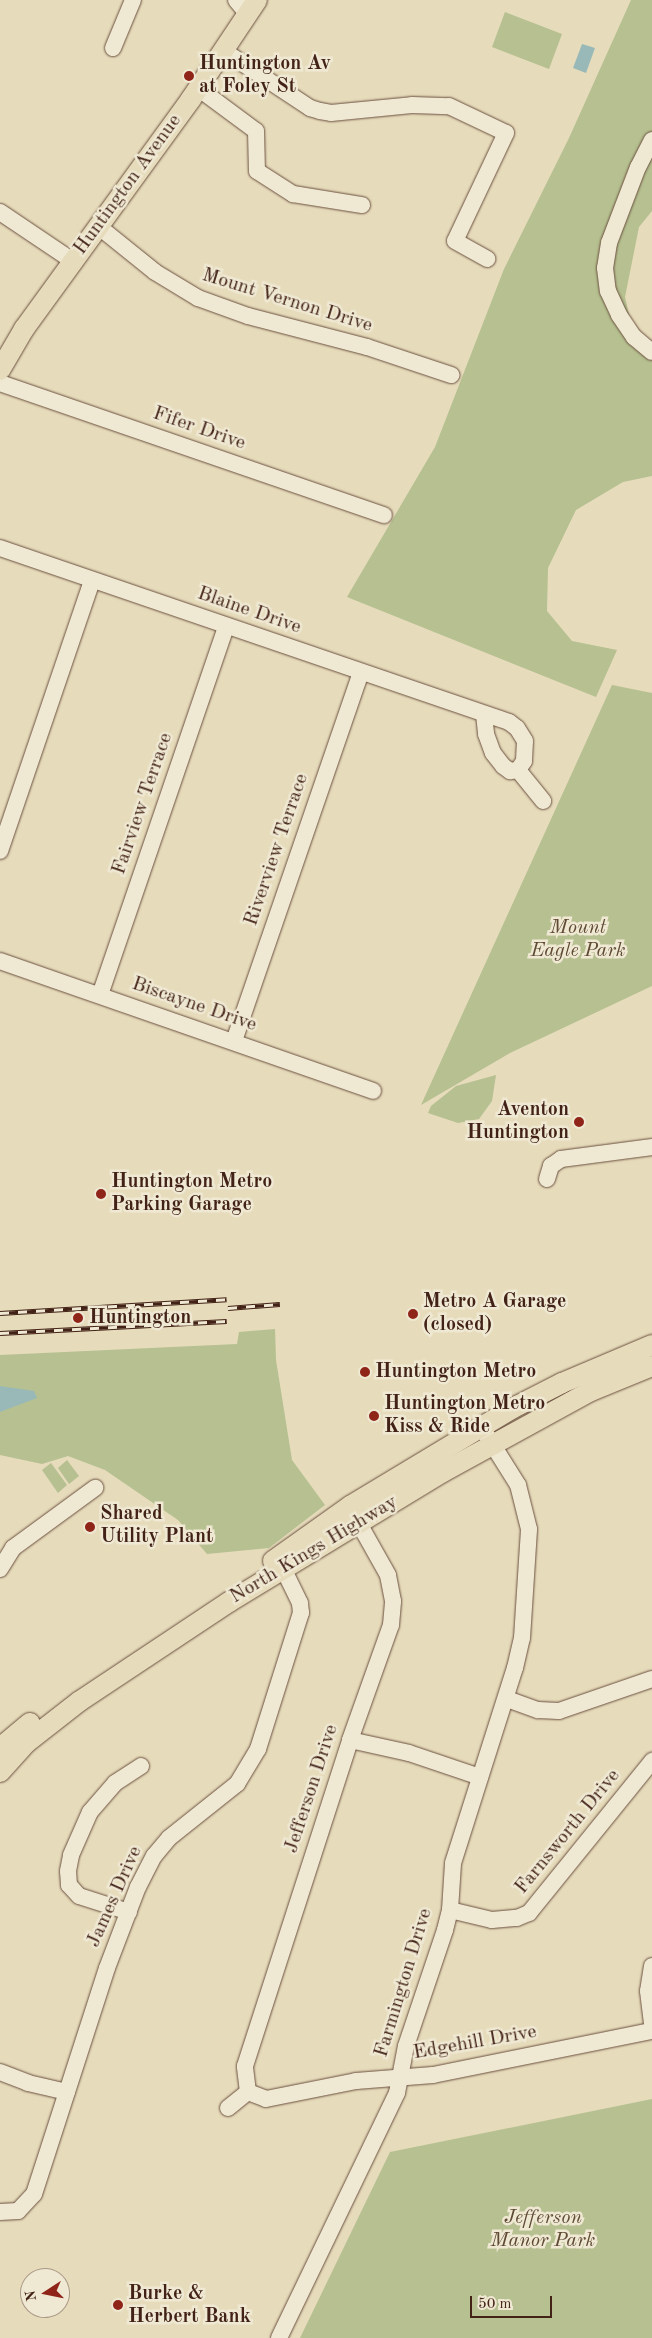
<!DOCTYPE html>
<html>
<head>
<meta charset="utf-8">
<style>
  body { margin:0 }
  #map { position:relative; width:652px; height:2338px; overflow:hidden; background:#e6dbbb; font-family:"Old Standard TT",serif }
  div>[style] { position:absolute }
  .green>* { inset:0; background:#b6c090 }
  .water>* { inset:0; background:#99b9b8 }
  .roads { filter:drop-shadow(0 0 1px #6b503f) drop-shadow(0 0 1px #6b503f) }
  .minor>* { height:16px; margin:-8px; padding:0 8px; transform-origin:8px; border-radius:8px; background:#efe8d3 }
  .major>* { height:20px; margin:-10px; padding:0 10px; transform-origin:10px; border-radius:10px; background:#e6dbbb }
  .rail>* { height:5px; margin-top:-2.5px; transform-origin:0; background:repeating-linear-gradient(90deg,#efe8d3 0 9px,#422216 0 18px); box-sizing:border-box; border-block:1px solid #422216 }
  .dots>* { width:14px; height:14px; translate:-50% -50%; box-sizing:border-box; border:2px solid #efe8d3; border-radius:50% }
  span { translate:-50% -50%; white-space:nowrap; text-align:center; line-height:1.15; -webkit-text-stroke:5px #efe8d3; paint-order:stroke }
  .poi-label { font-size:20px; color:#422216; font-weight:700 }
  .left { translate:0 -50%; text-align:left }
  .right { translate:-100% -50%; text-align:right }
  .street-label { font-size:20px; color:#422216 }
  .park-label { font-size:20px; color:#5f4a34; font-style:italic }
  .north { position:absolute; left:20px; top:2268px; width:50px; height:50px; box-sizing:border-box; background:#efe8d3; border:1px solid #aa9987; border-radius:50%; rotate:259deg; font-size:14px; font-weight:700; line-height:20px; text-align:center; color:#422216 }
  .north::after { content:''; display:block; margin:auto; width:18px; height:22px; background:#8f2418; clip-path:polygon(50% 0,100% 100%,50% 72%,0 100%) }
  .scale { position:absolute; left:470px; top:2296px; width:82px; height:22px; box-sizing:border-box; border:2px solid #422216; border-top:0; padding-left:6px; font-size:15px; line-height:18px; white-space:nowrap; color:#422216; -webkit-text-stroke:4px #efe8d3; paint-order:stroke }
</style>
</head>
<body>
<div id="map">
  <div class="green">
    <div style="clip-path:polygon(631px 0,652px 0,652px 211px,639px 227px,625px 297px,637px 348px,652px 356px,652px 476px,623px 482px,576px 510px,548px 568px,547px 611px,572px 641px,617px 650px,596px 697px,347px 597px,435px 447px,504px 269px,569px 138px)"></div>
    <div style="clip-path:polygon(505px 12px,562px 34px,549px 69px,492px 47px)"></div>
    <div style="clip-path:polygon(612px 685px,652px 693px,652px 986px,510px 1053px,421px 1105px)"></div>
    <div style="clip-path:polygon(496px 1075px,492px 1101px,479px 1119px,458px 1123px,428px 1113px,431px 1106px,456px 1086px)"></div>
    <div style="clip-path:polygon(275px 1329px,276px 1360px,292px 1460px,325px 1505px,269px 1548px,207px 1554px,178px 1520px,105px 1470px,68px 1456px,42px 1464px,0 1455px,0 1355px,237px 1344px,239px 1332px)"></div>
    <div style="clip-path:polygon(67px 1460px,79px 1476px,69px 1484px,58px 1468px)"></div>
    <div style="clip-path:polygon(51px 1463px,67px 1485px,58px 1493px,42px 1470px)"></div>
    <div style="clip-path:polygon(652px 2099px,652px 2338px,300px 2338px,390px 2152px)"></div>
  </div>
  <div class="water">
    <div style="clip-path:polygon(582px 44px,595px 48px,586px 73px,573px 68px)"></div>
    <div style="clip-path:polygon(0 1386px,34px 1391px,37px 1398px,0 1412px)"></div>
  </div>
  <div class="roads">
    <div class="minor">
      <div style="left:236px;top:0;width:17px;rotate:50deg"></div>
      <div style="left:113px;top:48px;width:52px;rotate:-67.4deg"></div>
      <div style="left:224px;top:51px;width:103px;rotate:33.5deg"></div>
      <div style="left:310px;top:108px;width:10px;rotate:17deg"></div>
      <div style="left:320px;top:111px;width:11px;rotate:10deg"></div>
      <div style="left:331px;top:113px;width:81px;rotate:-5.6deg"></div>
      <div style="left:412px;top:105px;width:37px;rotate:2deg"></div>
      <div style="left:449px;top:106px;width:63px;rotate:25.3deg"></div>
      <div style="left:506px;top:133px;width:119px;rotate:115.3deg"></div>
      <div style="left:455px;top:241px;width:37px;rotate:29deg"></div>
      <div style="left:198px;top:88px;width:72px;rotate:36.6deg"></div>
      <div style="left:256px;top:131px;width:40px;rotate:88.6deg"></div>
      <div style="left:257px;top:171px;width:43px;rotate:32.6deg"></div>
      <div style="left:293px;top:194px;width:70px;rotate:9.1deg"></div>
      <div style="left:652px;top:140px;width:30px;rotate:117deg"></div>
      <div style="left:638px;top:167px;width:81px;rotate:110.9deg"></div>
      <div style="left:609px;top:243px;width:25px;rotate:99deg"></div>
      <div style="left:605px;top:268px;width:23px;rotate:83deg"></div>
      <div style="left:608px;top:291px;width:26px;rotate:65deg"></div>
      <div style="left:619px;top:315px;width:27px;rotate:56deg"></div>
      <div style="left:634px;top:337px;width:23px;rotate:40deg"></div>
      <div style="left:0;top:212px;width:88px;rotate:33.9deg"></div>
      <div style="left:98px;top:226px;width:73px;rotate:38.9deg"></div>
      <div style="left:155px;top:272px;width:50px;rotate:31.2deg"></div>
      <div style="left:198px;top:298px;width:53px;rotate:19.8deg"></div>
      <div style="left:248px;top:316px;width:123px;rotate:14.6deg"></div>
      <div style="left:367px;top:347px;width:89px;rotate:18.4deg"></div>
      <div style="left:0;top:383px;width:406px;rotate:19deg"></div>
      <div style="left:0;top:548px;width:538px;rotate:18.87deg"></div>
      <div style="left:509px;top:722px;width:10px;rotate:37deg"></div>
      <div style="left:517px;top:728px;width:15px;rotate:58deg"></div>
      <div style="left:525px;top:741px;width:20px;rotate:93deg"></div>
      <div style="left:524px;top:761px;width:11px;rotate:124deg"></div>
      <div style="left:518px;top:770px;width:40px;rotate:51deg"></div>
      <div style="left:484px;top:714px;width:20px;rotate:84deg"></div>
      <div style="left:486px;top:734px;width:20px;rotate:70deg"></div>
      <div style="left:493px;top:753px;width:16px;rotate:52deg"></div>
      <div style="left:503px;top:766px;width:9px;rotate:36deg"></div>
      <div style="left:510px;top:771px;width:8px;rotate:-7deg"></div>
      <div style="left:0;top:851px;width:285px;rotate:-71.2deg"></div>
      <div style="left:0;top:961px;width:395px;rotate:19.2deg"></div>
      <div style="left:100px;top:995px;width:390px;rotate:-71.1deg"></div>
      <div style="left:234px;top:1041px;width:390px;rotate:-71deg"></div>
      <div style="left:547px;top:1179px;width:14px;rotate:-73deg"></div>
      <div style="left:551px;top:1166px;width:12px;rotate:-35deg"></div>
      <div style="left:561px;top:1159px;width:92px;rotate:-7.5deg"></div>
      <div style="left:0;top:1569px;width:25px;rotate:-58deg"></div>
      <div style="left:13px;top:1548px;width:102px;rotate:-36.2deg"></div>
      <div style="left:507px;top:1699px;width:33px;rotate:20deg"></div>
      <div style="left:538px;top:1710px;width:21px;rotate:3deg"></div>
      <div style="left:559px;top:1711px;width:98px;rotate:-19deg"></div>
      <div style="left:350px;top:1740px;width:60px;rotate:12.4deg"></div>
      <div style="left:409px;top:1753px;width:75px;rotate:18.7deg"></div>
      <div style="left:450px;top:1910px;width:43px;rotate:13.4deg"></div>
      <div style="left:492px;top:1920px;width:25px;rotate:-5deg"></div>
      <div style="left:517px;top:1918px;width:13px;rotate:-23deg"></div>
      <div style="left:529px;top:1913px;width:196px;rotate:-51deg"></div>
      <div style="left:129px;top:1912px;width:52px;rotate:-162.3deg"></div>
      <div style="left:79px;top:1896px;width:15px;rotate:-132deg"></div>
      <div style="left:69px;top:1885px;width:14px;rotate:-94deg"></div>
      <div style="left:68px;top:1871px;width:16px;rotate:-79deg"></div>
      <div style="left:71px;top:1855px;width:47px;rotate:-66.2deg"></div>
      <div style="left:90px;top:1812px;width:38px;rotate:-49deg"></div>
      <div style="left:115px;top:1783px;width:31px;rotate:-33deg"></div>
      <div style="left:652px;top:1966px;width:25px;rotate:99deg"></div>
      <div style="left:648px;top:1991px;width:34px;rotate:83deg"></div>
      <div style="left:0;top:2072px;width:30px;rotate:21deg"></div>
      <div style="left:28px;top:2083px;width:40px;rotate:13deg"></div>
      <div style="left:248px;top:2092px;width:26px;rotate:-97deg"></div>
      <div style="left:245px;top:2066px;width:342px;rotate:-72.1deg"></div>
      <div style="left:350px;top:1740px;width:122px;rotate:-70.4deg"></div>
      <div style="left:391px;top:1625px;width:24px;rotate:-85deg"></div>
      <div style="left:393px;top:1601px;width:26px;rotate:-101deg"></div>
      <div style="left:388px;top:1575px;width:71px;rotate:-119.4deg"></div>
      <div style="left:248px;top:2092px;width:19px;rotate:21deg"></div>
      <div style="left:266px;top:2099px;width:92px;rotate:-11.3deg"></div>
      <div style="left:356px;top:2081px;width:77px;rotate:-4.5deg"></div>
      <div style="left:433px;top:2075px;width:223px;rotate:-11.4deg"></div>
      <div style="left:228px;top:2108px;width:26px;rotate:-39deg"></div>
      <div style="left:0;top:2212px;width:18px;rotate:-3deg"></div>
      <div style="left:18px;top:2211px;width:23px;rotate:-47deg"></div>
      <div style="left:34px;top:2194px;width:237px;rotate:-72.1deg"></div>
      <div style="left:107px;top:1968px;width:87px;rotate:-69.1deg"></div>
      <div style="left:138px;top:1887px;width:35px;rotate:-63deg"></div>
      <div style="left:154px;top:1856px;width:23px;rotate:-50deg"></div>
      <div style="left:169px;top:1838px;width:87px;rotate:-38.5deg"></div>
      <div style="left:237px;top:1784px;width:41px;rotate:-59deg"></div>
      <div style="left:258px;top:1749px;width:143px;rotate:-72.5deg"></div>
      <div style="left:301px;top:1613px;width:10px;rotate:-96deg"></div>
      <div style="left:300px;top:1603px;width:50px;rotate:-116.1deg"></div>
      <div style="left:279px;top:2338px;width:272px;rotate:-64.3deg"></div>
      <div style="left:397px;top:2093px;width:48px;rotate:-79.2deg"></div>
      <div style="left:406px;top:2046px;width:122px;rotate:-71.4deg"></div>
      <div style="left:445px;top:1930px;width:21px;rotate:-76deg"></div>
      <div style="left:450px;top:1910px;width:47px;rotate:-86.3deg"></div>
      <div style="left:453px;top:1863px;width:205px;rotate:-72.4deg"></div>
      <div style="left:515px;top:1668px;width:31px;rotate:-77deg"></div>
      <div style="left:522px;top:1638px;width:109px;rotate:-86.3deg"></div>
      <div style="left:529px;top:1529px;width:45px;rotate:-104deg"></div>
      <div style="left:518px;top:1485px;width:60px;rotate:-122.1deg"></div>
    </div>
    <div class="major">
      <div style="left:0;top:370px;width:48px;rotate:-59.7deg"></div>
      <div style="left:24px;top:329px;width:284px;rotate:-54deg"></div>
      <div style="left:191px;top:99px;width:119px;rotate:-56.3deg"></div>
      <div style="left:273px;top:1561px;width:95px;rotate:-35.5deg"></div>
      <div style="left:350px;top:1506px;width:190px;rotate:-31deg"></div>
      <div style="left:513px;top:1408px;width:55px;rotate:-27deg"></div>
      <div style="left:562px;top:1383px;width:98px;rotate:-22.9deg"></div>
      <div style="left:0;top:1748px;width:39px;rotate:-40deg"></div>
      <div style="left:0;top:1772px;width:39px;rotate:-48deg"></div>
      <div style="left:26px;top:1743px;width:68px;rotate:-37.9deg"></div>
      <div style="left:80px;top:1701px;width:179px;rotate:-33.6deg"></div>
      <div style="left:229px;top:1602px;width:250px;rotate:-31.3deg"></div>
      <div style="left:443px;top:1472px;width:169px;rotate:-28.7deg"></div>
      <div style="left:591px;top:1391px;width:66px;rotate:-22.3deg"></div>
    </div>
  </div>
  <div class="rail">
    <div style="left:228px;top:1308px;width:52px;rotate:-4.4deg"></div>
    <div style="left:0;top:1313px;width:227px;rotate:-3.5deg"></div>
    <div style="left:0;top:1333px;width:227px;rotate:-3deg"></div>
  </div>
  <div class="dots">
    <div style="left:189px;top:76px;background:#8f2418"></div>
    <div style="left:579px;top:1122px;background:#8f2418"></div>
    <div style="left:101px;top:1194px;background:#8f2418"></div>
    <div style="left:413px;top:1314px;background:#8f2418"></div>
    <div style="left:78px;top:1318px;background:#8f2418"></div>
    <div style="left:365px;top:1372px;background:#8f2418"></div>
    <div style="left:374px;top:1416px;background:#8f2418"></div>
    <div style="left:90px;top:1527px;background:#8f2418"></div>
    <div style="left:118px;top:2305px;background:#8f2418"></div>
  </div>
  <div class="poi-label">
    <span class="left" style="left:199px;top:76px">Huntington Av<br>at Foley St</span>
    <span class="right" style="left:569px;top:1122px">Aventon<br>Huntington</span>
    <span class="left" style="left:111px;top:1194px">Huntington Metro<br>Parking Garage</span>
    <span class="left" style="left:423px;top:1314px">Metro A Garage<br>(closed)</span>
    <span class="left" style="left:89px;top:1318px">Huntington</span>
    <span class="left" style="left:375px;top:1372px">Huntington Metro</span>
    <span class="left" style="left:384px;top:1416px">Huntington Metro<br>Kiss &amp; Ride</span>
    <span class="left" style="left:100px;top:1526px">Shared<br>Utility Plant</span>
    <span class="left" style="left:128px;top:2306px">Burke &amp;<br>Herbert Bank</span>
  </div>
  <div class="street-label">
    <span style="left:128px;top:185px;rotate:-54deg">Huntington Avenue</span>
    <span style="left:287px;top:301px;rotate:17deg">Mount Vernon Drive</span>
    <span style="left:199px;top:429px;rotate:19deg">Fifer Drive</span>
    <span style="left:249px;top:611px;rotate:19deg">Blaine Drive</span>
    <span style="left:143px;top:804px;rotate:-71deg">Fairview Terrace</span>
    <span style="left:277px;top:850px;rotate:-71deg">Riverview Terrace</span>
    <span style="left:194px;top:1005px;rotate:19deg">Biscayne Drive</span>
    <span style="left:314px;top:1550px;rotate:-31deg">North Kings Highway</span>
    <span style="left:312px;top:1789px;rotate:-72deg">Jefferson Drive</span>
    <span style="left:568px;top:1832px;rotate:-51deg">Farnsworth Drive</span>
    <span style="left:115px;top:1897px;rotate:-66deg">James Drive</span>
    <span style="left:404px;top:1983px;rotate:-73deg">Farmington Drive</span>
    <span style="left:475px;top:2043px;rotate:-10deg">Edgehill Drive</span>
  </div>
  <div class="park-label">
    <span style="left:578px;top:940px">Mount<br>Eagle Park</span>
    <span style="left:543px;top:2230px">Jefferson<br>Manor Park</span>
  </div>
  <div class="north">N</div>
  <div class="scale">50 m</div>
</div>
</body>
</html>
